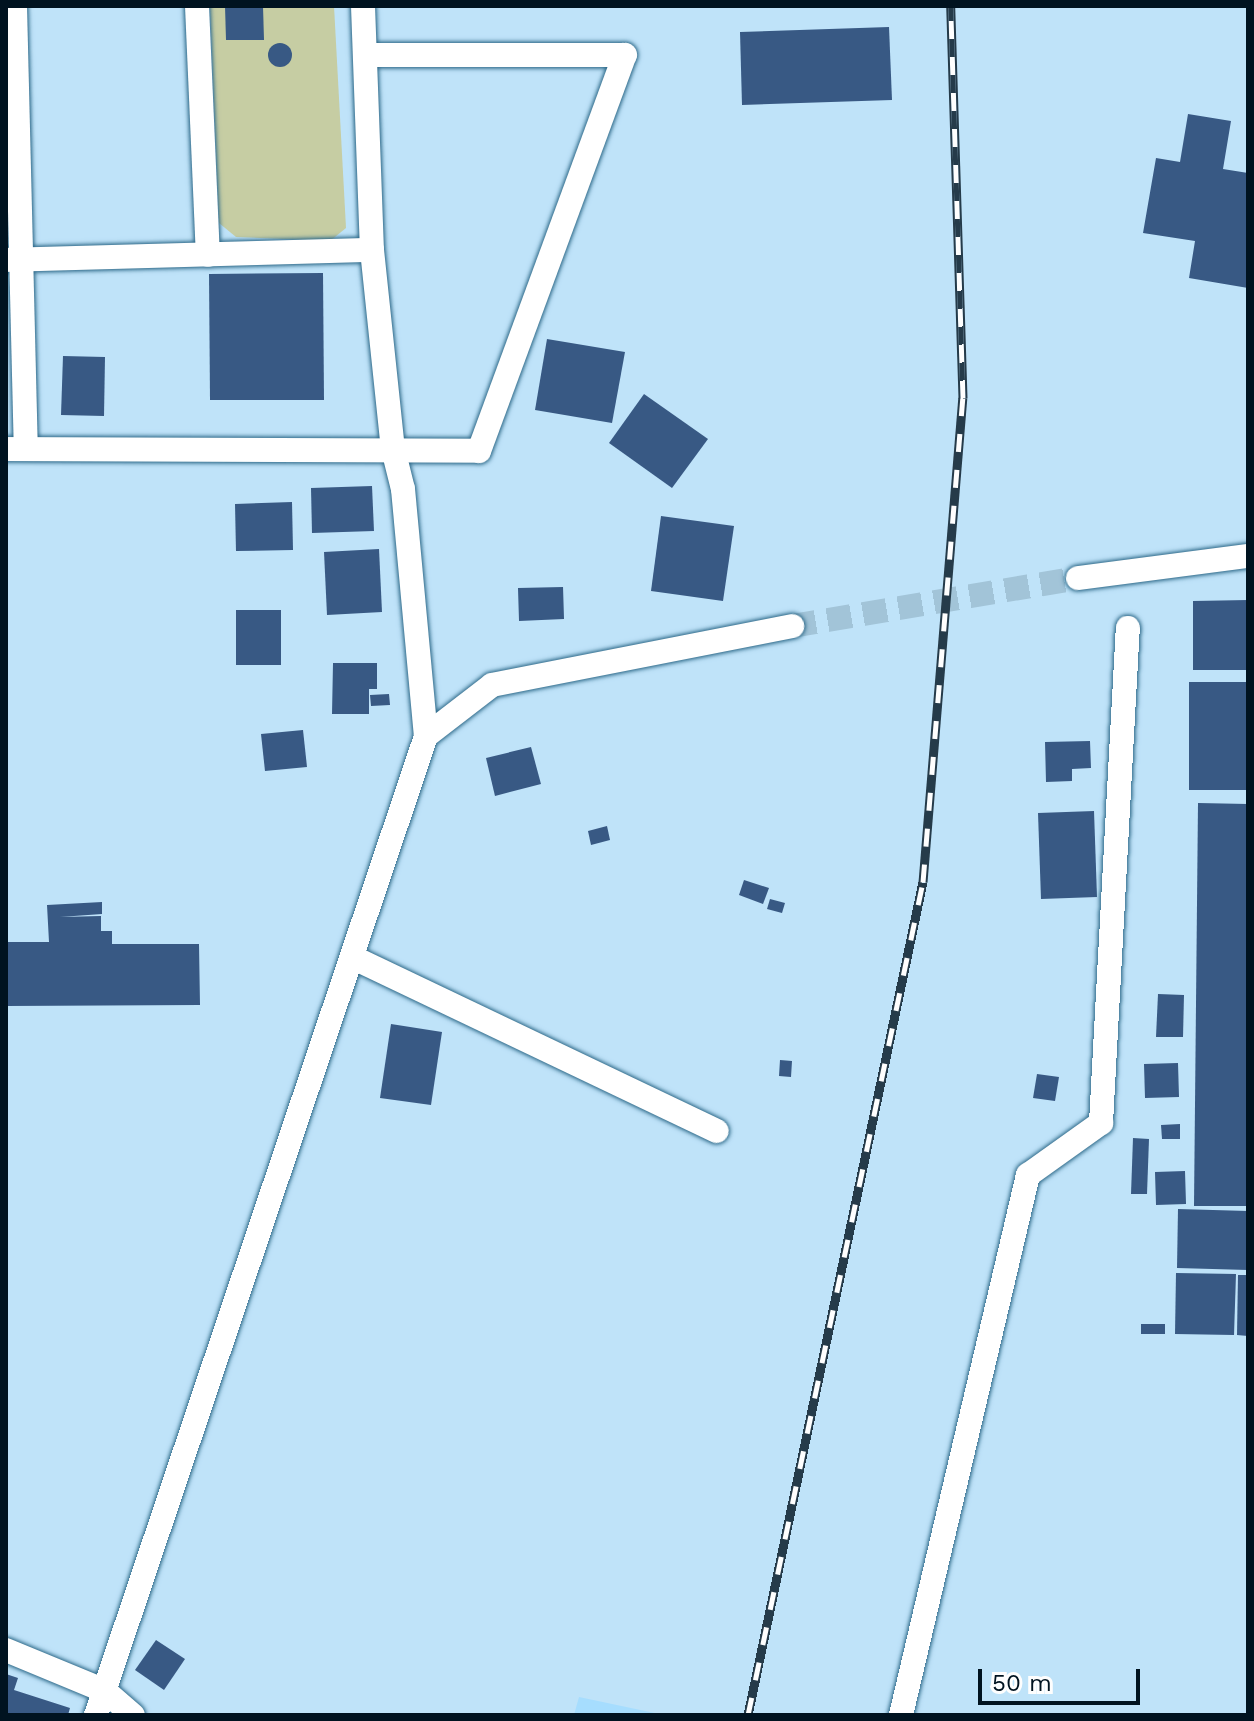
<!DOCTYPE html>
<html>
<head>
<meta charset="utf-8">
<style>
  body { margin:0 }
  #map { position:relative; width:1254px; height:1721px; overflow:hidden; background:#bfe3f9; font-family:"Work Sans",sans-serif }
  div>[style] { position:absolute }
  .built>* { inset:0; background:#a6ddfe }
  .green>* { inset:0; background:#c6cda3 }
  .building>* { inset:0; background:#385984 }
  .round { border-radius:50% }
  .minor-tunnel>* { height:24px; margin-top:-12px; transform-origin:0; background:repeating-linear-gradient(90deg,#a2c4d8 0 24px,transparent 0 36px) }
  .roads { filter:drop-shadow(0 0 2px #2d6989) drop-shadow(0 0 2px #2d6989) }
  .minor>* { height:24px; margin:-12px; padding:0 12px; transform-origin:12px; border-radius:12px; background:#fff }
  .rail>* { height:9px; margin-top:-4.5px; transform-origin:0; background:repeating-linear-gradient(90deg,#fefefe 0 18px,#253b4a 0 36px); box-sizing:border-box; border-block:2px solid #253b4a }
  span { translate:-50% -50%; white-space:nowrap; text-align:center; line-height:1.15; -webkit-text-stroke:8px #fefefe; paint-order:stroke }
  .frame { position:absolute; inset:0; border:8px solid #001320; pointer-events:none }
  .scale { position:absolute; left:978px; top:1669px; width:162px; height:36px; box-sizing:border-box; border:4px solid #001320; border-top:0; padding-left:10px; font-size:24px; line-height:28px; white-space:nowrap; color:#001320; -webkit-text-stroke:6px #fefefe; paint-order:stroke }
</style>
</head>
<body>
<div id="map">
  <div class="built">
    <div style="clip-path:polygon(579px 1697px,664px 1715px,574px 1715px)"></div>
  </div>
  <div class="green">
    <div style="clip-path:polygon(210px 6px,334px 6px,346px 228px,330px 241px,236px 237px,219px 223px)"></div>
  </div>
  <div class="building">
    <div style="clip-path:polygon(225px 6px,263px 6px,264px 40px,226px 40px)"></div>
    <div style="clip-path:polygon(889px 27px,892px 100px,742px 105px,740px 32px)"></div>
    <div class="round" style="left:268px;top:43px;width:24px;height:24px"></div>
    <div style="clip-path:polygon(1188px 114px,1231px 121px,1223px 169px,1248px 173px,1248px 288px,1189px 278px,1195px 241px,1143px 233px,1156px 158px,1180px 162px)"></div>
    <div style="clip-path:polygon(323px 273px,324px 400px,210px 400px,209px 274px)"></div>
    <div style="clip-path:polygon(547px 339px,625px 352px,612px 423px,535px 410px)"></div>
    <div style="clip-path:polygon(63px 356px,105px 357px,104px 416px,61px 415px)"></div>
    <div style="clip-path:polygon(644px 394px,708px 439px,672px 488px,609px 443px)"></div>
    <div style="clip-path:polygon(372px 486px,374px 531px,312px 533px,311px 488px)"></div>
    <div style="clip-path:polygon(292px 502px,293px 550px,236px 551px,235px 504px)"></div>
    <div style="clip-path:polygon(661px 516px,734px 526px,723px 601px,651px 591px)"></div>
    <div style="clip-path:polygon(379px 549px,382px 612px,327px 615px,324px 552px)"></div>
    <div style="clip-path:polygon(563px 587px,564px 619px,519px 621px,518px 588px)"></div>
    <div style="clip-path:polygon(1248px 600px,1248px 670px,1193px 670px,1193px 601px)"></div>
    <div style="clip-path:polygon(236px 610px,281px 610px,281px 665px,236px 665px)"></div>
    <div style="clip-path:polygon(333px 663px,377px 663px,377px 689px,369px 689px,369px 714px,332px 714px)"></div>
    <div style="clip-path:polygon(1189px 682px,1248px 682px,1248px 790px,1189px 790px)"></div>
    <div style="clip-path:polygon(389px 694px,390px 705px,371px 706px,370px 695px)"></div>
    <div style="clip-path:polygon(303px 730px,307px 767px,265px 771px,261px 734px)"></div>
    <div style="clip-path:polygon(1090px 741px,1091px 768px,1072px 769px,1072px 781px,1046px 782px,1045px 742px)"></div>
    <div style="clip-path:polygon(531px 747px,541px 784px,495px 796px,486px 758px)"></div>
    <div style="clip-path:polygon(1198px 803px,1248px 804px,1248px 1206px,1194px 1206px)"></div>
    <div style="clip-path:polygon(1094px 811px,1097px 897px,1041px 899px,1038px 813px)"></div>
    <div style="clip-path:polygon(607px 826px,610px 840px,591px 845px,588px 831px)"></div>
    <div style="clip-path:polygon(744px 880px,769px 888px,763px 904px,739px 895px)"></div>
    <div style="clip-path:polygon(770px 899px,785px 903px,782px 913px,767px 909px)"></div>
    <div style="clip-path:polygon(102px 902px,102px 914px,60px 917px,101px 916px,101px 931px,112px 931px,112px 944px,199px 944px,200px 1005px,6px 1006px,6px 942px,49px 942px,47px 905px)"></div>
    <div style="clip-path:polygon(1158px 994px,1184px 995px,1183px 1037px,1156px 1037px)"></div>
    <div style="clip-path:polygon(391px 1024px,442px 1032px,431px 1105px,380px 1098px)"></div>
    <div style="clip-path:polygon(780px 1060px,792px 1061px,791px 1077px,779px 1076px)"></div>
    <div style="clip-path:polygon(1178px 1063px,1179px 1097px,1145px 1098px,1144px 1064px)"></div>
    <div style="clip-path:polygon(1037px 1074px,1059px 1077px,1055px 1101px,1033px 1098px)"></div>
    <div style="clip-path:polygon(1180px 1124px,1180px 1139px,1162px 1139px,1161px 1125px)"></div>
    <div style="clip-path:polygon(1133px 1138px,1149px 1139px,1147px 1194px,1131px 1194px)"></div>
    <div style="clip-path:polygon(1185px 1171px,1186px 1204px,1156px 1205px,1155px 1172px)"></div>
    <div style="clip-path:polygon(1178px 1209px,1248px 1211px,1248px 1270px,1177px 1268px)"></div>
    <div style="clip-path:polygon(1176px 1273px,1236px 1274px,1234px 1335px,1175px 1334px)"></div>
    <div style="clip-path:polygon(1238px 1275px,1248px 1275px,1248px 1336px,1237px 1335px)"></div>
    <div style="clip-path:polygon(1141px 1324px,1165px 1324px,1165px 1334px,1141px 1334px)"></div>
    <div style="clip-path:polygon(156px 1640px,185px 1659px,164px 1690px,135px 1670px)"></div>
    <div style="clip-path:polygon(6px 1674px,18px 1678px,14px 1690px,70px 1708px,68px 1715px,6px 1715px)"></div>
  </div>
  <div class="minor-tunnel">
    <div style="left:792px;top:626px;width:290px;rotate:-9.5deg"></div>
  </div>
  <div class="roads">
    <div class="minor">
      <div style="left:15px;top:6px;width:443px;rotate:88.6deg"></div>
      <div style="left:197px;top:6px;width:249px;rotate:87.5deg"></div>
      <div style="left:363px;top:6px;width:244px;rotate:87.9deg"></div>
      <div style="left:372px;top:250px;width:200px;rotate:84deg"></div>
      <div style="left:393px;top:449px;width:41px;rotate:76deg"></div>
      <div style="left:403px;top:489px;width:248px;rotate:84.7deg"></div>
      <div style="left:6px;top:260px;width:366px;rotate:-1.6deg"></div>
      <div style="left:6px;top:449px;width:473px;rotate:0.2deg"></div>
      <div style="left:479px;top:451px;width:422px;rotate:-69.8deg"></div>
      <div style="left:625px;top:55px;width:259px;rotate:180deg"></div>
      <div style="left:1078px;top:578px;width:171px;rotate:-7.4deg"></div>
      <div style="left:352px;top:957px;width:404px;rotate:25.5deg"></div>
      <div style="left:6px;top:1650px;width:107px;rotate:22.5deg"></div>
      <div style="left:105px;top:1691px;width:37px;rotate:41deg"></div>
      <div style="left:96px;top:1715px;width:1033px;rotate:-71.37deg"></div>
      <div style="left:426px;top:736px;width:83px;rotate:-37.7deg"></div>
      <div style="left:492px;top:685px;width:306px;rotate:-11.1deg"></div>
      <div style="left:901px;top:1715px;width:555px;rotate:-76.77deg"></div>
      <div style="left:1028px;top:1175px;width:90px;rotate:-35.5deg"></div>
      <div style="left:1101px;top:1123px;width:496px;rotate:-86.9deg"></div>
    </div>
  </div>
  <div class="rail">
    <div style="left:748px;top:1715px;width:851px;rotate:-78.14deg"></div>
    <div style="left:923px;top:882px;width:486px;rotate:-85.3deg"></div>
    <div style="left:963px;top:398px;width:392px;rotate:-91.8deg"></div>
  </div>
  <div class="frame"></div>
  <div class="scale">50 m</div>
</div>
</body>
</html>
